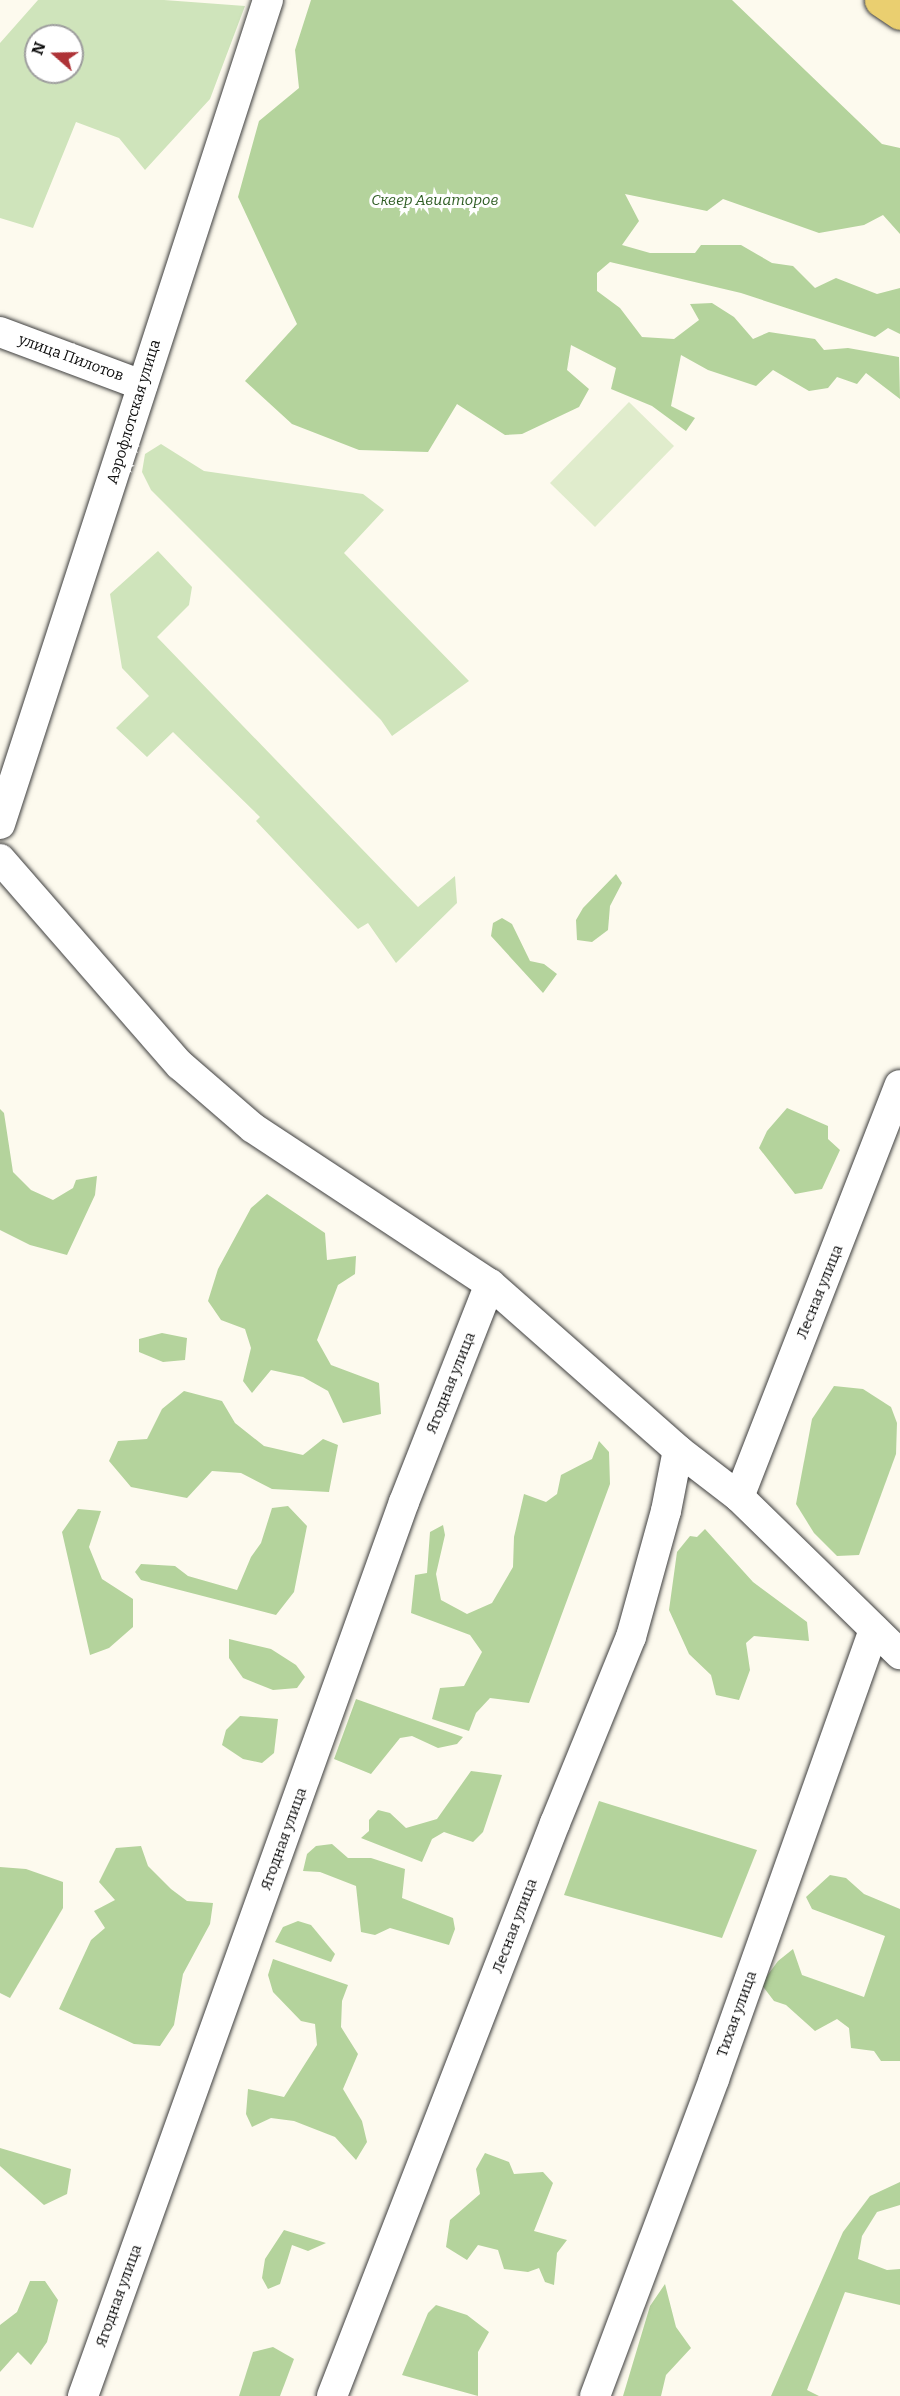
<!DOCTYPE html>
<html>
<head>
<meta charset="utf-8">
<style>
  body { margin:0 }
  #map { position:relative; width:900px; height:2396px; overflow:hidden; background:#fdfaee; font-family:Bitter,serif }
  div>[style] { position:absolute }
  .green>* { inset:0; background:#cfe4bb }
  .forest>* { inset:0; background:#b4d39c }
  .pitch>* { inset:0; background:#e0eccc }
  .roads { filter:drop-shadow(0 0 2px #3f3f3f) drop-shadow(0 0 2px #3f3f3f) }
  .street>* { height:30px; margin:-15px; padding:0 15px; transform-origin:15px; border-radius:15px; background:#fff }
  .primary>* { height:33px; margin:-16.5px; padding:0 16.5px; transform-origin:16.5px; border-radius:16.5px; background:#eacf70 }
  span { translate:-50% -50%; white-space:nowrap; text-align:center; line-height:1.15; -webkit-text-stroke:6px #fff; paint-order:stroke }
  .park-label { font-size:15px; color:#2f5d24; font-style:italic }
  .street-label { font-size:15px; color:#0c0c0c }
  .north { position:absolute; left:24px; top:24px; width:60px; height:60px; box-sizing:border-box; background:#fff; border:2px solid #9e9e9e; border-radius:50%; rotate:290deg; font-size:16px; font-weight:700; line-height:24px; text-align:center; color:#0c0c0c }
  .north::after { content:''; display:block; margin:auto; width:21px; height:27px; background:#ae3337; clip-path:polygon(50% 0,100% 100%,50% 72%,0 100%) }
</style>
</head>
<body>
<div id="map">
  <div class="green">
    <div style="clip-path:polygon(evenodd,38px 0,164px 0,245px 6px,210px 99px,145px 170px,119px 138px,76px 122px,33px 228px,0 218px,0 43px,38px 0,36px 36px,72px 36px,72px 72px,36px 72px,36px 36px)"></div>
    <div style="clip-path:polygon(161px 444px,204px 471px,363px 494px,384px 510px,344px 553px,469px 681px,392px 736px,381px 720px,151px 490px,142px 472px,145px 454px)"></div>
    <div style="clip-path:polygon(158px 551px,192px 587px,189px 605px,157px 637px,418px 907px,455px 876px,457px 903px,396px 963px,368px 923px,358px 929px,256px 821px,260px 817px,173px 732px,147px 757px,116px 728px,149px 696px,122px 668px,110px 594px)"></div>
  </div>
  <div class="forest">
    <div style="clip-path:polygon(311px 0,732px 0,882px 144px,900px 148px,900px 234px,883px 215px,864px 225px,819px 233px,723px 199px,707px 211px,625px 194px,639px 221px,622px 245px,650px 253px,695px 253px,701px 245px,741px 245px,772px 263px,793px 266px,815px 288px,836px 278px,877px 294px,900px 288px,900px 334px,888px 328px,875px 337px,741px 293px,610px 262px,597px 273px,597px 291px,620px 308px,642px 337px,674px 339px,699px 320px,690px 304px,712px 303px,734px 317px,753px 339px,769px 332px,815px 339px,824px 350px,848px 348px,899px 357px,900px 399px,866px 373px,857px 384px,837px 377px,828px 388px,809px 391px,773px 370px,756px 386px,708px 370px,681px 355px,671px 406px,695px 418px,686px 431px,652px 406px,611px 389px,616px 368px,571px 345px,567px 370px,589px 389px,579px 407px,522px 434px,505px 435px,457px 404px,428px 452px,359px 450px,292px 424px,245px 381px,297px 324px,238px 197px,259px 121px,299px 88px,295px 50px)"></div>
    <div style="clip-path:polygon(616px 874px,622px 883px,610px 906px,608px 930px,592px 942px,577px 940px,576px 920px,583px 908px)"></div>
    <div style="clip-path:polygon(502px 918px,512px 924px,530px 961px,544px 964px,557px 974px,543px 993px,491px 936px,493px 923px)"></div>
    <div style="clip-path:polygon(787px 1108px,828px 1126px,828px 1139px,840px 1150px,822px 1189px,795px 1194px,759px 1148px,767px 1131px)"></div>
    <div style="clip-path:polygon(0 1109px,4px 1113px,13px 1172px,31px 1190px,53px 1200px,73px 1188px,76px 1180px,97px 1176px,95px 1195px,67px 1255px,30px 1245px,0 1230px)"></div>
    <div style="clip-path:polygon(267px 1194px,325px 1233px,327px 1260px,356px 1256px,355px 1274px,338px 1285px,317px 1340px,331px 1365px,379px 1383px,381px 1414px,343px 1423px,328px 1391px,303px 1377px,271px 1370px,252px 1393px,243px 1381px,251px 1348px,245px 1329px,221px 1320px,208px 1301px,218px 1269px,251px 1208px)"></div>
    <div style="clip-path:polygon(162px 1333px,187px 1338px,185px 1360px,163px 1362px,139px 1352px,139px 1339px)"></div>
    <div style="clip-path:polygon(834px 1386px,863px 1389px,891px 1407px,897px 1423px,896px 1454px,859px 1555px,837px 1556px,814px 1533px,796px 1504px,812px 1419px)"></div>
    <div style="clip-path:polygon(184px 1391px,222px 1401px,235px 1423px,264px 1446px,303px 1455px,323px 1439px,338px 1445px,329px 1492px,272px 1489px,241px 1473px,212px 1471px,187px 1498px,131px 1487px,109px 1461px,118px 1441px,147px 1439px,162px 1409px)"></div>
    <div style="clip-path:polygon(599px 1441px,609px 1452px,610px 1484px,529px 1703px,490px 1698px,476px 1713px,469px 1731px,432px 1719px,440px 1688px,464px 1686px,482px 1652px,470px 1635px,411px 1613px,415px 1575px,427px 1573px,430px 1532px,443px 1525px,445px 1535px,436px 1574px,441px 1600px,467px 1614px,492px 1603px,513px 1567px,514px 1537px,524px 1494px,546px 1502px,557px 1494px,561px 1475px,592px 1459px)"></div>
    <div style="clip-path:polygon(288px 1506px,307px 1526px,294px 1592px,276px 1615px,141px 1580px,135px 1572px,141px 1564px,175px 1566px,188px 1576px,237px 1590px,251px 1557px,261px 1543px,272px 1508px)"></div>
    <div style="clip-path:polygon(78px 1509px,101px 1511px,89px 1547px,102px 1579px,133px 1599px,133px 1627px,109px 1648px,90px 1655px,62px 1532px)"></div>
    <div style="clip-path:polygon(705px 1529px,753px 1582px,807px 1622px,809px 1641px,754px 1636px,746px 1643px,750px 1670px,739px 1700px,716px 1695px,711px 1675px,689px 1654px,669px 1610px,677px 1552px,690px 1536px,697px 1537px)"></div>
    <div style="clip-path:polygon(229px 1639px,271px 1649px,296px 1665px,305px 1677px,297px 1688px,273px 1690px,243px 1678px,229px 1658px)"></div>
    <div style="clip-path:polygon(356px 1699px,463px 1737px,457px 1744px,438px 1748px,412px 1736px,400px 1738px,371px 1774px,334px 1759px)"></div>
    <div style="clip-path:polygon(240px 1716px,278px 1719px,274px 1753px,262px 1763px,243px 1759px,222px 1745px,226px 1730px)"></div>
    <div style="clip-path:polygon(471px 1771px,502px 1775px,483px 1832px,473px 1842px,444px 1832px,432px 1839px,422px 1862px,361px 1838px,369px 1831px,369px 1820px,378px 1810px,390px 1813px,406px 1828px,437px 1819px)"></div>
    <div style="clip-path:polygon(599px 1801px,757px 1850px,722px 1938px,564px 1895px)"></div>
    <div style="clip-path:polygon(332px 1844px,348px 1858px,371px 1858px,405px 1869px,402px 1898px,453px 1918px,455px 1929px,449px 1945px,390px 1928px,375px 1935px,361px 1932px,356px 1886px,320px 1872px,303px 1871px,307px 1854px,316px 1846px)"></div>
    <div style="clip-path:polygon(141px 1846px,148px 1866px,171px 1889px,187px 1901px,213px 1903px,210px 1924px,183px 1974px,174px 2025px,160px 2046px,134px 2044px,59px 2009px,91px 1940px,105px 1928px,94px 1911px,115px 1900px,99px 1882px,116px 1848px)"></div>
    <div style="clip-path:polygon(0 1867px,26px 1869px,63px 1882px,63px 1908px,10px 1998px,0 1993px)"></div>
    <div style="clip-path:polygon(830px 1875px,846px 1878px,864px 1894px,900px 1909px,900px 2061px,881px 2061px,874px 2051px,851px 2048px,849px 2028px,837px 2019px,815px 2031px,786px 2005px,774px 2001px,761px 1984px,778px 1961px,793px 1949px,802px 1975px,864px 1997px,885px 1936px,812px 1909px,806px 1897px)"></div>
    <div style="clip-path:polygon(298px 1921px,311px 1925px,335px 1954px,331px 1962px,275px 1942px,283px 1927px)"></div>
    <div style="clip-path:polygon(273px 1959px,348px 1985px,342px 2001px,341px 2027px,358px 2054px,343px 2089px,362px 2121px,367px 2142px,356px 2160px,335px 2137px,294px 2121px,271px 2118px,252px 2127px,246px 2114px,248px 2089px,284px 2097px,317px 2045px,315px 2024px,301px 2021px,273px 1992px,268px 1975px)"></div>
    <div style="clip-path:polygon(0 2148px,71px 2169px,67px 2194px,44px 2205px,0 2166px)"></div>
    <div style="clip-path:polygon(485px 2153px,509px 2162px,514px 2174px,543px 2172px,553px 2183px,534px 2231px,567px 2240px,557px 2253px,554px 2285px,545px 2282px,539px 2268px,528px 2272px,504px 2269px,498px 2250px,478px 2245px,467px 2260px,446px 2247px,450px 2220px,480px 2194px,476px 2169px)"></div>
    <div style="clip-path:polygon(900px 2182px,900px 2205px,877px 2212px,862px 2236px,858px 2259px,887px 2270px,900px 2269px,900px 2305px,845px 2292px,807px 2390px,819px 2396px,771px 2396px,843px 2232px,870px 2196px)"></div>
    <div style="clip-path:polygon(284px 2230px,326px 2243px,308px 2251px,292px 2245px,280px 2284px,268px 2289px,262px 2278px,265px 2259px)"></div>
    <div style="clip-path:polygon(30px 2281px,45px 2281px,58px 2300px,47px 2342px,31px 2365px,18px 2352px,0 2372px,0 2325px,17px 2312px)"></div>
    <div style="clip-path:polygon(665px 2284px,676px 2327px,691px 2348px,666px 2375px,661px 2396px,623px 2396px,650px 2306px)"></div>
    <div style="clip-path:polygon(436px 2305px,467px 2315px,489px 2332px,478px 2352px,478px 2396px,402px 2375px,428px 2313px)"></div>
    <div style="clip-path:polygon(273px 2347px,294px 2359px,280px 2396px,239px 2396px,253px 2352px)"></div>
  </div>
  <div class="pitch">
    <div style="clip-path:polygon(629px 402px,674px 446px,595px 527px,550px 483px)"></div>
  </div>
  <div class="roads">
    <div class="street">
      <div style="left:0;top:332px;width:152px;rotate:20.5deg"></div>
      <div style="left:0;top:824px;width:866px;rotate:-71.98deg"></div>
      <div style="left:0;top:859px;width:274px;rotate:48.9deg"></div>
      <div style="left:180px;top:1065px;width:96px;rotate:40.8deg"></div>
      <div style="left:253px;top:1128px;width:284px;rotate:33.4deg"></div>
      <div style="left:490px;top:1284px;width:251px;rotate:41.4deg"></div>
      <div style="left:678px;top:1450px;width:77px;rotate:37.6deg"></div>
      <div style="left:739px;top:1497px;width:225px;rotate:44.3deg"></div>
      <div style="left:739px;top:1497px;width:442px;rotate:-68.7deg"></div>
      <div style="left:83px;top:2396px;width:950px;rotate:-70.25deg"></div>
      <div style="left:404px;top:1502px;width:234px;rotate:-68.5deg"></div>
      <div style="left:332px;top:2396px;width:615px;rotate:-68.74deg"></div>
      <div style="left:555px;top:1823px;width:201px;rotate:-67.8deg"></div>
      <div style="left:631px;top:1637px;width:131px;rotate:-74.5deg"></div>
      <div style="left:666px;top:1511px;width:62px;rotate:-78.9deg"></div>
      <div style="left:595px;top:2396px;width:339px;rotate:-69.4deg"></div>
      <div style="left:714px;top:2079px;width:477px;rotate:-70.4deg"></div>
    </div>
    <div class="primary">
      <div style="left:881px;top:0;width:23px;rotate:34deg"></div>
    </div>
  </div>
  <div class="park-label">
    <span style="left:435px;top:201px">Сквер Авиаторов</span>
  </div>
  <div class="street-label">
    <span style="left:71px;top:358px;rotate:20deg">улица Пилотов</span>
    <span style="left:134px;top:412px;rotate:-73deg">Аэрофлотская улица</span>
    <span style="left:820px;top:1292px;rotate:-68deg">Лесная улица</span>
    <span style="left:451px;top:1383px;rotate:-68deg">Ягодная улица</span>
    <span style="left:284px;top:1839px;rotate:-70deg">Ягодная улица</span>
    <span style="left:515px;top:1926px;rotate:-69deg">Лесная улица</span>
    <span style="left:737px;top:2014px;rotate:-70deg">Тихая улица</span>
    <span style="left:119px;top:2296px;rotate:-70deg">Ягодная улица</span>
  </div>
  <div class="north">N</div>
</div>
</body>
</html>
